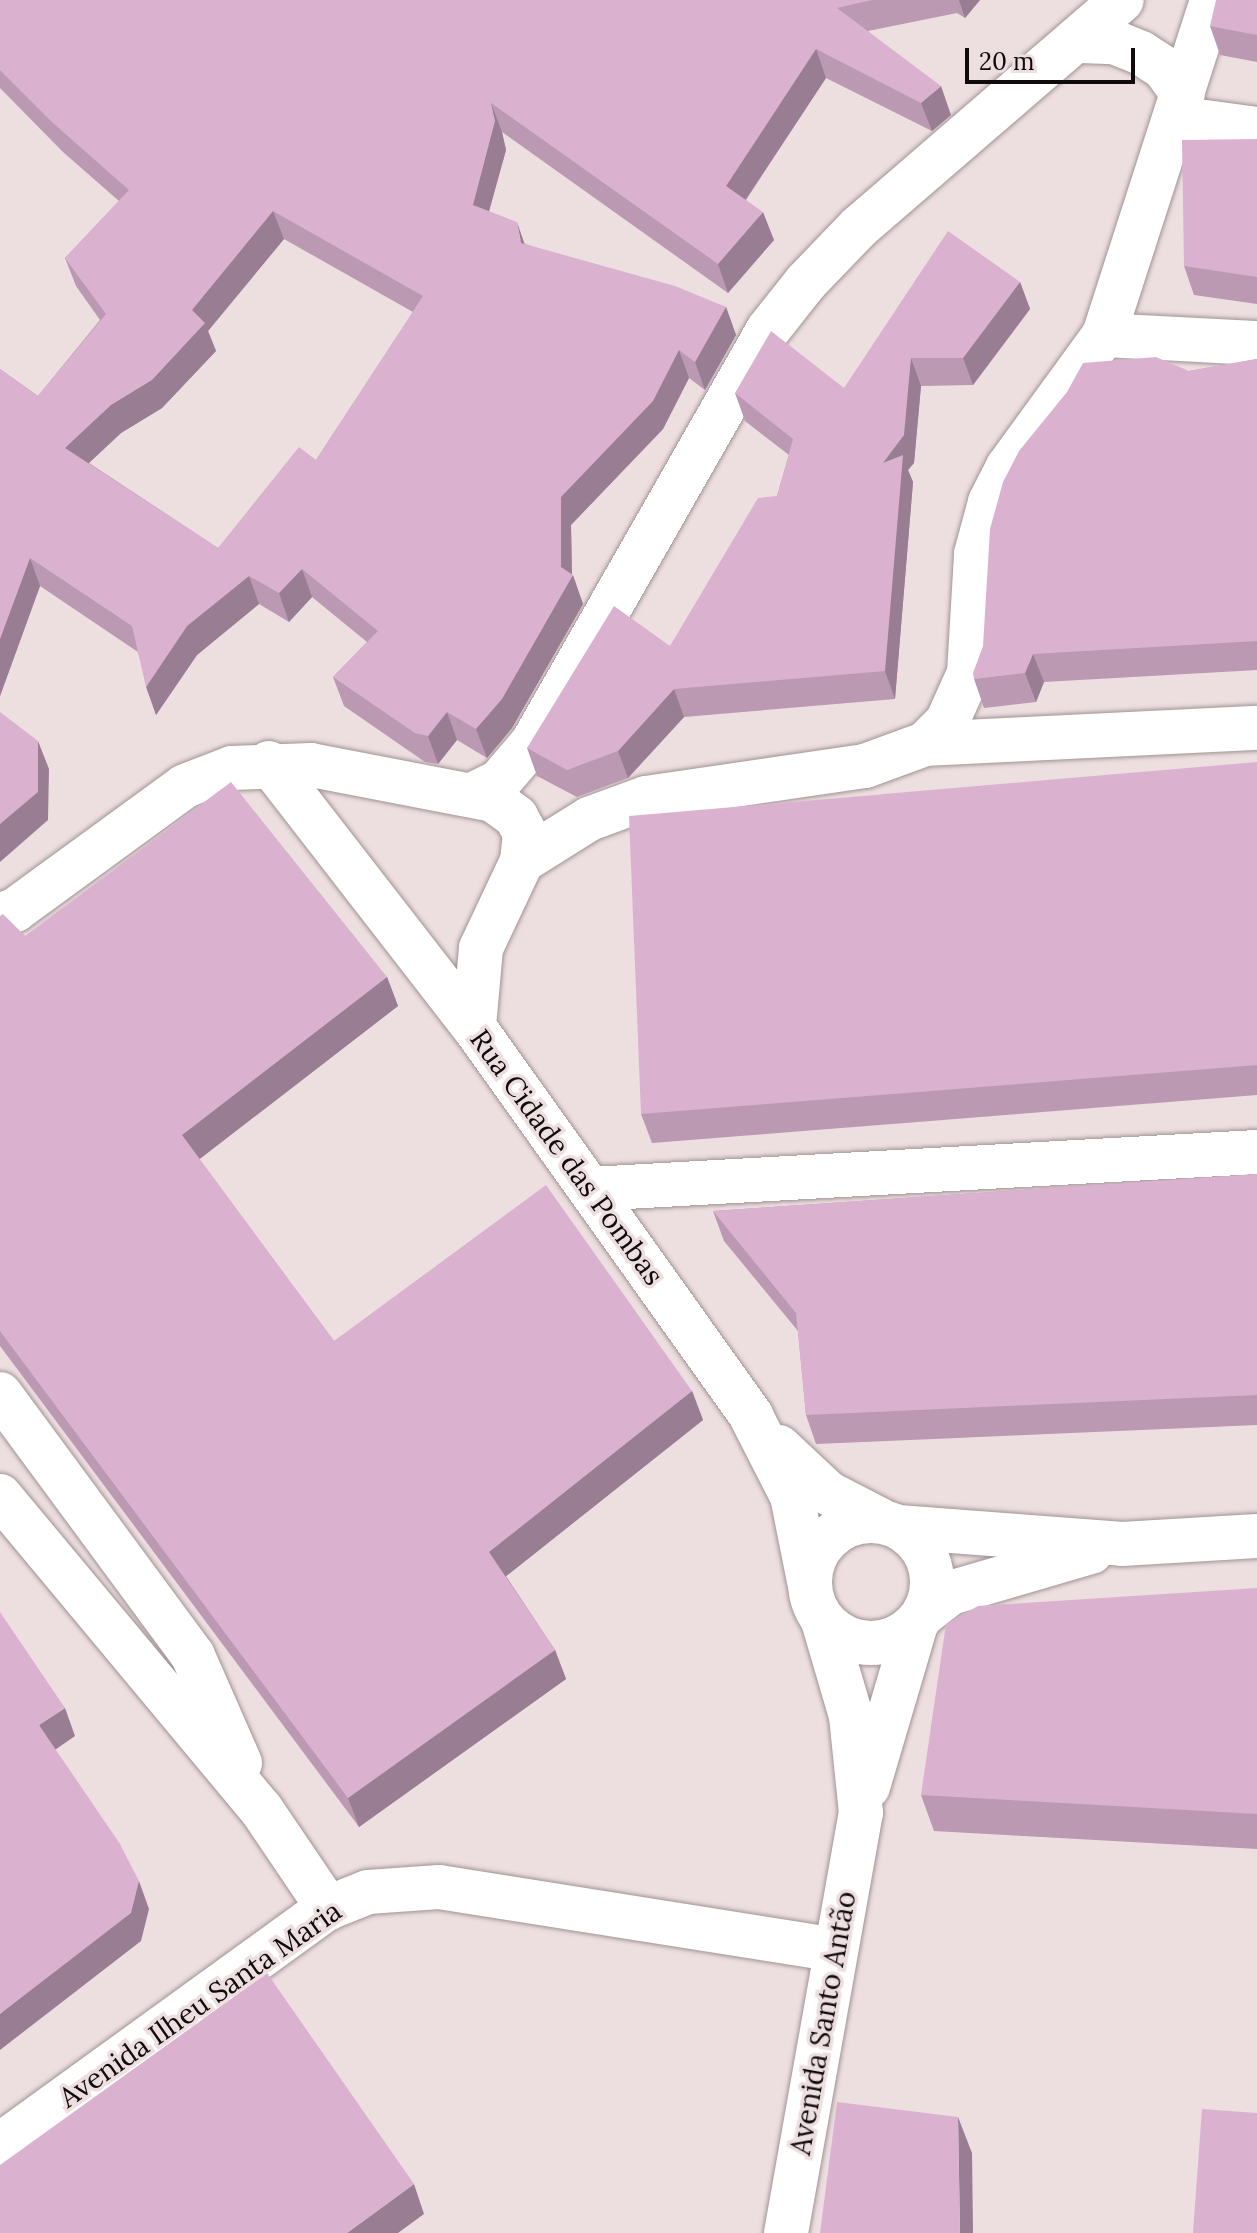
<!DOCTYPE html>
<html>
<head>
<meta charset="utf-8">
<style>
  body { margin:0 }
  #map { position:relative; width:1257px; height:2233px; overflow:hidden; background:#eddee0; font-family:Lora,serif }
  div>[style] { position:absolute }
  .roads { filter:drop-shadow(0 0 2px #a09394) drop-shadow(0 0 2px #a09394) }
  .street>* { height:44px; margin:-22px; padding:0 22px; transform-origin:22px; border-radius:22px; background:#fff }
  .street>.ring { margin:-22px; padding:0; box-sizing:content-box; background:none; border:44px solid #fff; border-radius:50% }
  .wall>* { inset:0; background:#bb99b3 }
  .shaded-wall>* { inset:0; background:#997d92 }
  .building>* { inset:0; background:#dab2d0 }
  span { translate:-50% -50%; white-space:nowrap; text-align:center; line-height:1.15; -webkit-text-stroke:7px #eddee0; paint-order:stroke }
  .street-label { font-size:28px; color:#0f0a0b }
  .scale { position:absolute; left:965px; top:48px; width:170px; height:36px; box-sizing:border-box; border:4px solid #0f0a0b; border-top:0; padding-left:10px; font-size:24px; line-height:28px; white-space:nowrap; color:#0f0a0b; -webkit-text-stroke:6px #eddee0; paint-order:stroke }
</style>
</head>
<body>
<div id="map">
  <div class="roads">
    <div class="street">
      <div style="left:1081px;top:41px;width:33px;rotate:2deg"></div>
      <div style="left:1114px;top:42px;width:29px;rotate:22deg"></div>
      <div style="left:1141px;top:53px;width:27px;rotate:33deg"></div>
      <div style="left:1164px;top:68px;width:32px;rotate:54deg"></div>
      <div style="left:1176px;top:118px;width:82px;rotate:7.7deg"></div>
      <div style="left:1104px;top:335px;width:153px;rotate:3deg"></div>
      <div style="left:925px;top:744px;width:31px;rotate:-45deg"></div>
      <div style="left:947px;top:722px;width:54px;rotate:-65.8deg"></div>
      <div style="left:969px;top:673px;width:119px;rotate:-86.6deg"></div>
      <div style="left:976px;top:554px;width:54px;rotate:-74.9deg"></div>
      <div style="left:990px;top:502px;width:39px;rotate:-63deg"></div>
      <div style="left:1008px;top:467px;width:163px;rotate:-54deg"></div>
      <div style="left:1104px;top:335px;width:352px;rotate:-72.1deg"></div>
      <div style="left:269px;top:763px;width:334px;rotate:52.2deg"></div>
      <div style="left:474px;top:1027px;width:478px;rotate:54.5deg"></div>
      <div style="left:751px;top:1416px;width:90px;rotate:62.9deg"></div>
      <div style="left:792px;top:1496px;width:87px;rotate:78.7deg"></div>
      <div style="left:472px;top:795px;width:30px;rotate:-26deg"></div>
      <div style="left:499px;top:782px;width:52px;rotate:-49.6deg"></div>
      <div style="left:533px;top:742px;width:474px;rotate:-60.3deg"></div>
      <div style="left:768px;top:330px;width:61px;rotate:-51.6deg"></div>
      <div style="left:806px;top:282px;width:76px;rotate:-46.1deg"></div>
      <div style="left:859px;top:227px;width:347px;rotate:-40.8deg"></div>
      <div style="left:522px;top:861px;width:79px;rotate:-32.1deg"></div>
      <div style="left:589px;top:819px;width:61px;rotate:-20.2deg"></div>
      <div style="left:646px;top:798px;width:221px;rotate:-8.3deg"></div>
      <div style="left:865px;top:766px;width:64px;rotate:-20.1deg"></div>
      <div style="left:925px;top:744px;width:332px;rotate:-2.8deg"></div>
      <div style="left:0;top:915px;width:16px;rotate:-18deg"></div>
      <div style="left:15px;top:910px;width:210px;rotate:-36.1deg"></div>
      <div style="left:185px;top:786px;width:50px;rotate:-21deg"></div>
      <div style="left:232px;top:768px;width:79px;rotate:-2.2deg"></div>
      <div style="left:311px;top:765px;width:185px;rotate:10.9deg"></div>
      <div style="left:493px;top:800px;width:29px;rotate:36deg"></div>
      <div style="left:516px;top:817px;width:18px;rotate:61deg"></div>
      <div style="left:525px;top:833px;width:28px;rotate:96deg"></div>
      <div style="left:522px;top:861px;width:96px;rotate:115.2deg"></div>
      <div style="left:481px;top:948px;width:79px;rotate:95.1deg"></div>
      <div style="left:591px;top:1189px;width:667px;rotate:-3.18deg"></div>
      <div style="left:0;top:1394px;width:325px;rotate:53.6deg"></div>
      <div style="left:193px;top:1656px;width:117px;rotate:66.3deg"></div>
      <div style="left:779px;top:1447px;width:67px;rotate:43.2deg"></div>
      <div style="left:828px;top:1493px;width:59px;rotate:27.4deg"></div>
      <div style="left:0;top:1496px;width:408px;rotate:50.2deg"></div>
      <div style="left:261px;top:1809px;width:120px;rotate:55.9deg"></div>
      <div class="ring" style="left:810px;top:1521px;width:78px;height:78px"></div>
      <div style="left:898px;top:1527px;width:225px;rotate:4.3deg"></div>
      <div style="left:1122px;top:1544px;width:135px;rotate:-3.4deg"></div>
      <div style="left:926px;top:1612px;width:31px;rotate:-38deg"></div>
      <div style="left:950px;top:1593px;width:147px;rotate:-16.2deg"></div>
      <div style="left:868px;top:1787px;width:167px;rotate:-73.6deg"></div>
      <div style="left:0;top:2145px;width:405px;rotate:-35.9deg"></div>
      <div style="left:328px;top:1908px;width:43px;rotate:-21.8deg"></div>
      <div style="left:368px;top:1892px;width:71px;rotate:-4deg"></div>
      <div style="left:439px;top:1887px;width:402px;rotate:9deg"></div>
      <div style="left:786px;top:2233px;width:427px;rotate:-79.9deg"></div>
      <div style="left:861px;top:1813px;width:98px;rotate:-95.9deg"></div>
      <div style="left:851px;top:1716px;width:99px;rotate:-106.4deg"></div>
    </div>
  </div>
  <div class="wall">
    <div style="clip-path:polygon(evenodd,0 0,980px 0,965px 18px,957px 13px,868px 31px,951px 115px,932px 131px,826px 78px,746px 200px,774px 240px,728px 293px,502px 132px,506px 150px,489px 211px,525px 244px,726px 307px,736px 335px,705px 390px,689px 378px,663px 429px,571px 525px,572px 574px,583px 604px,512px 728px,487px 758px,457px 740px,438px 764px,425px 762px,344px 706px,333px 677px,367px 642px,312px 597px,289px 622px,259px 604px,197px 655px,156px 715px,138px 652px,40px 586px,0 696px,0 369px,38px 396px,100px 320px,76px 286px,65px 258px,119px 201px,63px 152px,0 88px,0 0,284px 239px,413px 312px,316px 460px,218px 548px,89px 463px,121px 433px,162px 408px,216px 351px,208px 331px,284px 239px)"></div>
    <div style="clip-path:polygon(1257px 0,1257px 62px,1220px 55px,1210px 26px)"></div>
    <div style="clip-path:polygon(1257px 139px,1257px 304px,1194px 295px,1184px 266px)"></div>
    <div style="clip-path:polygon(1020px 282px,1030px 309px,973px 385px,921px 386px,914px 463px,908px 470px,913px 482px,895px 699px,684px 717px,628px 778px,577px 797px,537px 776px,527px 748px,670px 646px,777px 496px,789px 455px,745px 421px,735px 393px,844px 388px)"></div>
    <div style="clip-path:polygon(1257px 359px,1257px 670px,1044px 682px,1036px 702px,984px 708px,974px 679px,1189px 371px)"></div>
    <div style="clip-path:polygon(1257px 762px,1257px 1095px,652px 1143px,641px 1114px)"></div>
    <div style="clip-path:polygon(0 916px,25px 936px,387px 977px,398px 1006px,199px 1159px,334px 1341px,692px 1391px,703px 1420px,506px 1576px,555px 1650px,566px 1679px,359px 1827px,0 1346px)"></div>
    <div style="clip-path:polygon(1257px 1174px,1257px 1425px,816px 1444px,806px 1415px,798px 1331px,724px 1241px,713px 1211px)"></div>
    <div style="clip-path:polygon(1257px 1588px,1257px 1849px,934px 1831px,921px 1795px)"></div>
  </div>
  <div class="shaded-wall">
    <div style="clip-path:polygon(959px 0,980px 0,965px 18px)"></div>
    <div style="clip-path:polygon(816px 49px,826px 78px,736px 214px,726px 186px)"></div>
    <div style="clip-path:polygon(941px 86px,951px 115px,932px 131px,921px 103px)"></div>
    <div style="clip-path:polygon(491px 103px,502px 132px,506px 150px,483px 233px,473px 205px)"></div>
    <div style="clip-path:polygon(273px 211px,284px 239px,208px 331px,216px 351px,162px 408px,121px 433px,75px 476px,65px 448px,192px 310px)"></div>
    <div style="clip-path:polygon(763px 212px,774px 240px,728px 293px,718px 264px)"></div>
    <div style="clip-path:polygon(517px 222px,527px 251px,521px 243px)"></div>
    <div style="clip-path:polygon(1020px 282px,1030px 309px,973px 385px,963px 358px)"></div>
    <div style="clip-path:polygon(726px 307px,736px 335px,705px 390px,695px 362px)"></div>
    <div style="clip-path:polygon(679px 350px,689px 378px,663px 429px,571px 525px,572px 577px,573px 575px,583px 604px,512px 728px,487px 758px,476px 729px,561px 567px,561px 497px)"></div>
    <div style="clip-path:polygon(911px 358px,921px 386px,914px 463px,908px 470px,913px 482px,895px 699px,885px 671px,883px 463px)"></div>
    <div style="clip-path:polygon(30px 558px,40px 586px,0 696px,0 639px)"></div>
    <div style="clip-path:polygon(302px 569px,312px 597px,289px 622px,279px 593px)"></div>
    <div style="clip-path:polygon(249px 576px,259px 604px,197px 655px,156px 715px,146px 687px,187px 626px)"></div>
    <div style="clip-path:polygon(1033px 654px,1044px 682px,1036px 702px,1025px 673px)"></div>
    <div style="clip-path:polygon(674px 689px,684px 717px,628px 778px,618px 751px)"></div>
    <div style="clip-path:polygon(447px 712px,457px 740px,438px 764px,428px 736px)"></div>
    <div style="clip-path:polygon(38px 741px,49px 769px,48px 820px,0 862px,0 824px)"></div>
    <div style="clip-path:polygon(387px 977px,398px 1006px,192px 1165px,182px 1135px)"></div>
    <div style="clip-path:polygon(692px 1391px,703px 1420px,500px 1581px,489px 1552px)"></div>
    <div style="clip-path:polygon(555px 1650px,566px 1679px,359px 1827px,348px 1798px)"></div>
    <div style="clip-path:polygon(65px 1708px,75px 1736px,49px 1754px,39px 1725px)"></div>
    <div style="clip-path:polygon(139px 1881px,149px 1909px,141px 1941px,0 2050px,0 2014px)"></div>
    <div style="clip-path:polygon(958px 2117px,972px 2153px,973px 2233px,960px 2233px)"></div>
    <div style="clip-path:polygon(414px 2184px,424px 2214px,398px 2233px,347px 2233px)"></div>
  </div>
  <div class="building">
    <div style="clip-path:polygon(evenodd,0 0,872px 0,837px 8px,941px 86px,921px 103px,816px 49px,726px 186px,763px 212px,718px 264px,491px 103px,495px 121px,473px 205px,517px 222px,521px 243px,675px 286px,726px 307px,695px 362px,679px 350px,653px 401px,561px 497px,561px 567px,573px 575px,502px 699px,476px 729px,447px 712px,428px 736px,415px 733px,333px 677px,378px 631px,302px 569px,279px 593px,249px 576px,187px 626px,146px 687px,132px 626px,30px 558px,0 639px,0 369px,38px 396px,106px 314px,65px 258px,129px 190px,53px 123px,0 70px,0 0,273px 211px,423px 296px,316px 460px,299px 447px,218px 548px,65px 448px,111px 405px,152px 380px,205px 323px,192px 310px,273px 211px)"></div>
    <div style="clip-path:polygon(1216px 0,1257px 0,1257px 35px,1210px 26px)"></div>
    <div style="clip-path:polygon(1257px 139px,1257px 277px,1184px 266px,1182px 140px)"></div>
    <div style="clip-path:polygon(948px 231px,1020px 282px,963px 358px,911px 358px,904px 435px,883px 463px,903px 455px,885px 671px,674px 689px,618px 751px,567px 770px,527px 748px,614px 606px,670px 646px,758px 498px,777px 496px,793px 439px,735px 393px,771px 331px,844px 388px)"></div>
    <div style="clip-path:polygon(1156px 357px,1189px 371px,1257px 359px,1257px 641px,1033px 654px,1025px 673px,974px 679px,973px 673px,983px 646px,990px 529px,1003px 482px,1019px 451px,1067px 392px,1083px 363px)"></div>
    <div style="clip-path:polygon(0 712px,38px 741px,38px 792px,0 824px)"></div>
    <div style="clip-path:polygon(1257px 762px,1257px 1065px,641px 1114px,629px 816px)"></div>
    <div style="clip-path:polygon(231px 782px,387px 977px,182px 1135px,334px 1341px,546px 1185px,692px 1391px,489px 1552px,555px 1650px,348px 1798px,0 1331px,0 916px,3px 914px,25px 936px)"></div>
    <div style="clip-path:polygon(1257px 1174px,1257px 1395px,806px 1415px,796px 1313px,713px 1211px)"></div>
    <div style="clip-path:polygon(1257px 1588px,1257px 1814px,921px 1795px,946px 1624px,978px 1606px)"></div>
    <div style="clip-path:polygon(0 1612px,65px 1708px,39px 1725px,120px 1844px,139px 1881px,131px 1913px,0 2014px)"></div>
    <div style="clip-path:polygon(267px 1973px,414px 2184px,347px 2233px,0 2233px,0 2165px)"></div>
    <div style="clip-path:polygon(837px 2102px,958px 2117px,960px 2233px,820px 2233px)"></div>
    <div style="clip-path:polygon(1202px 2109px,1257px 2113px,1257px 2233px,1193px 2233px)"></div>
  </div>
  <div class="street-label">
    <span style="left:567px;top:1157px;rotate:54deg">Rua Cidade das Pombas</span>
    <span style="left:200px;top:2004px;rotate:-35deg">Avenida Ilheu Santa Maria</span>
    <span style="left:823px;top:2023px;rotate:-80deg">Avenida Santo Antão</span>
  </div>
  <div class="scale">20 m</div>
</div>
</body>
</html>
